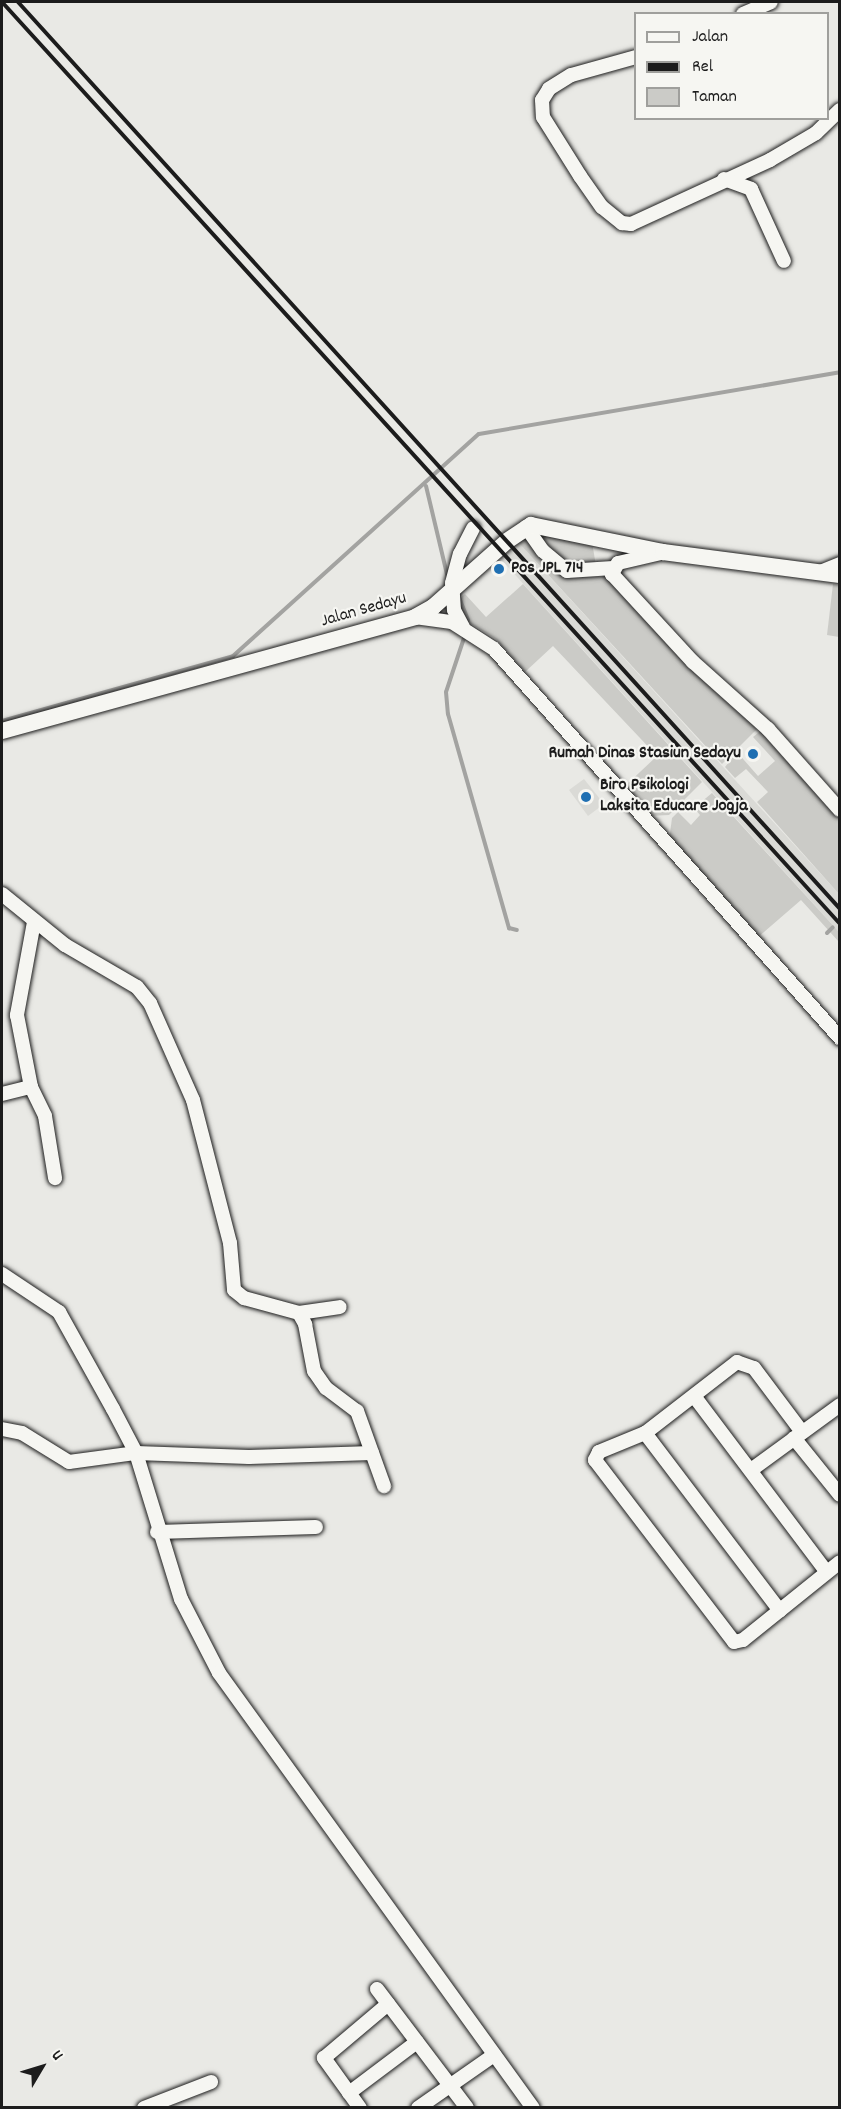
<!DOCTYPE html>
<html>
<head>
<meta charset="utf-8">
<style>
  body { margin:0 }
  #map { position:relative; width:841px; height:2109px; overflow:hidden; background:#e9e9e5; font-family:Dekko,sans-serif }
  div>[style] { position:absolute }
  .built>* { inset:0; background:#dadad6 }
  .green>* { inset:0; background:#cbcbc7 }
  .stream>* { height:4px; margin:-2px; padding:0 2px; transform-origin:2px; border-radius:2px; background:#a3a3a1 }
  .roads { filter:drop-shadow(0 0 2px #1c1c1c) drop-shadow(0 0 2px #1c1c1c) }
  .minor>* { height:14px; margin:-7px; padding:0 7px; transform-origin:7px; border-radius:7px; background:#f6f6f2 }
  .tertiary>* { height:16px; margin:-8px; padding:0 8px; transform-origin:8px; border-radius:8px; background:#f6f6f2 }
  .rail>* { height:4px; margin:-2px; padding:0 2px; transform-origin:2px; border-radius:2px; background:#1c1c1c }
  .dots>* { width:16px; height:16px; translate:-50% -50%; box-sizing:border-box; border:3px solid #f6f6f2; border-radius:50% }
  span { translate:-50% -50%; white-space:nowrap; text-align:center; line-height:1.15; -webkit-text-stroke:4.5px #f6f6f2; paint-order:stroke }
  .poi-label { font-size:18px; color:#1c1c1c; font-weight:700 }
  .left { translate:0 -50%; text-align:left }
  .right { translate:-100% -50%; text-align:right }
  .street-label { font-size:18px; color:#1c1c1c }
  .frame { position:absolute; inset:0; border:3px solid #1c1c1c; pointer-events:none }
  .legend { position:absolute; left:634px; top:12px; width:195px; height:108px; box-sizing:border-box; background:#f6f6f2; border:2px solid #9f9f9c; margin:0; padding:8px 10px; list-style:none; font-size:18px; color:#1c1c1c }
  .legend li { display:flex; align-items:center; gap:12px; height:30px }
  .legend b { width:30px; border:2px solid #9f9f9c }
  .north { position:absolute; left:12px; top:2037px; width:60px; height:60px; -webkit-text-stroke:4px #f6f6f2; paint-order:stroke; rotate:52deg; font-size:16px; font-weight:700; line-height:24px; text-align:center; color:#1c1c1c }
  .north::after { content:''; display:block; margin:auto; width:21px; height:27px; background:#1c1c1c; clip-path:polygon(50% 0,100% 100%,50% 72%,0 100%) }
</style>
</head>
<body>
<div id="map">
  <div class="built">
    <div style="clip-path:polygon(518px 542px,839px 894px,839px 932px,499px 557px)"></div>
    <div style="clip-path:polygon(584px 779px,604px 804px,588px 816px,569px 790px)"></div>
  </div>
  <div class="green">
    <div style="clip-path:polygon(535px 532px,592px 542px,596px 566px,569px 566px)"></div>
    <div style="clip-path:polygon(524px 536px,567px 577px,610px 577px,760px 726px,722px 764px,518px 542px)"></div>
    <div style="clip-path:polygon(523px 584px,702px 782px,669px 815px,647px 816px,623px 788px,657px 756px,553px 646px,525px 672px,496px 639px,465px 620px,458px 600px,465px 594px,486px 617px)"></div>
    <div style="clip-path:polygon(833px 584px,839px 585px,839px 637px,827px 635px)"></div>
    <div style="clip-path:polygon(763px 729px,839px 816px,839px 894px,757px 802px,768px 792px,746px 769px,735px 778px,725px 767px,737px 752px,758px 776px,775px 761px,753px 737px)"></div>
    <div style="clip-path:polygon(712px 793px,839px 932px,839px 942px,801px 900px,757px 938px,669px 841px,672px 818px,678px 812px,691px 825px,700px 815px,694px 808px)"></div>
  </div>
  <div class="stream">
    <div style="left:426px;top:486px;width:95px;rotate:76.6deg"></div>
    <div style="left:458px;top:595px;width:27px;rotate:68deg"></div>
    <div style="left:465px;top:635px;width:60px;rotate:108.4deg"></div>
    <div style="left:446px;top:692px;width:22px;rotate:85deg"></div>
    <div style="left:448px;top:714px;width:223px;rotate:74.1deg"></div>
    <div style="left:509px;top:928px;width:8px;rotate:14deg"></div>
    <div style="left:2px;top:721px;width:240px;rotate:-15.7deg"></div>
    <div style="left:233px;top:656px;width:331px;rotate:-42.1deg"></div>
    <div style="left:479px;top:434px;width:366px;rotate:-9.7deg"></div>
    <div style="left:827px;top:933px;width:8px;rotate:-45deg"></div>
  </div>
  <div class="roads">
    <div class="minor">
      <div style="left:743px;top:14px;width:30px;rotate:-23deg"></div>
      <div style="left:636px;top:57px;width:67px;rotate:164.5deg"></div>
      <div style="left:571px;top:75px;width:26px;rotate:148deg"></div>
      <div style="left:549px;top:89px;width:13px;rotate:122deg"></div>
      <div style="left:542px;top:100px;width:17px;rotate:87deg"></div>
      <div style="left:543px;top:117px;width:70px;rotate:57.9deg"></div>
      <div style="left:580px;top:176px;width:38px;rotate:55deg"></div>
      <div style="left:602px;top:207px;width:26px;rotate:39deg"></div>
      <div style="left:622px;top:223px;width:9px;rotate:6deg"></div>
      <div style="left:631px;top:224px;width:153px;rotate:-24.7deg"></div>
      <div style="left:770px;top:160px;width:53px;rotate:-30.4deg"></div>
      <div style="left:816px;top:133px;width:33px;rotate:-44deg"></div>
      <div style="left:724px;top:179px;width:29px;rotate:20deg"></div>
      <div style="left:751px;top:189px;width:79px;rotate:65.4deg"></div>
      <div style="left:526px;top:527px;width:29px;rotate:55deg"></div>
      <div style="left:543px;top:551px;width:31px;rotate:40deg"></div>
      <div style="left:567px;top:571px;width:46px;rotate:-3.7deg"></div>
      <div style="left:661px;top:553px;width:44px;rotate:166.9deg"></div>
      <div style="left:618px;top:563px;width:13px;rotate:119deg"></div>
      <div style="left:612px;top:574px;width:120px;rotate:47.4deg"></div>
      <div style="left:693px;top:662px;width:101px;rotate:41.8deg"></div>
      <div style="left:768px;top:729px;width:108px;rotate:48.4deg"></div>
      <div style="left:820px;top:572px;width:22px;rotate:-22deg"></div>
      <div style="left:415px;top:617px;width:37px;rotate:8deg"></div>
      <div style="left:452px;top:622px;width:50px;rotate:32.7deg"></div>
      <div style="left:494px;top:649px;width:521px;rotate:48.35deg"></div>
      <div style="left:463px;top:627px;width:19px;rotate:-118deg"></div>
      <div style="left:454px;top:610px;width:27px;rotate:-94deg"></div>
      <div style="left:452px;top:583px;width:30px;rotate:-75deg"></div>
      <div style="left:460px;top:554px;width:29px;rotate:-63deg"></div>
      <div style="left:2px;top:894px;width:81px;rotate:39deg"></div>
      <div style="left:65px;top:945px;width:83px;rotate:30.3deg"></div>
      <div style="left:137px;top:987px;width:21px;rotate:51deg"></div>
      <div style="left:150px;top:1003px;width:106px;rotate:66.1deg"></div>
      <div style="left:193px;top:1100px;width:148px;rotate:75.5deg"></div>
      <div style="left:230px;top:1243px;width:47px;rotate:85.1deg"></div>
      <div style="left:234px;top:1290px;width:13px;rotate:39deg"></div>
      <div style="left:244px;top:1298px;width:57px;rotate:15.3deg"></div>
      <div style="left:299px;top:1313px;width:13px;rotate:61deg"></div>
      <div style="left:305px;top:1324px;width:48px;rotate:79.2deg"></div>
      <div style="left:314px;top:1371px;width:21px;rotate:55deg"></div>
      <div style="left:326px;top:1388px;width:39px;rotate:37deg"></div>
      <div style="left:357px;top:1411px;width:80px;rotate:70.2deg"></div>
      <div style="left:34px;top:922px;width:95px;rotate:100.4deg"></div>
      <div style="left:17px;top:1015px;width:73px;rotate:79deg"></div>
      <div style="left:31px;top:1087px;width:32px;rotate:64deg"></div>
      <div style="left:45px;top:1116px;width:63px;rotate:80.8deg"></div>
      <div style="left:2px;top:1094px;width:30px;rotate:-14deg"></div>
      <div style="left:2px;top:1274px;width:69px;rotate:33.7deg"></div>
      <div style="left:59px;top:1312px;width:111px;rotate:60.9deg"></div>
      <div style="left:113px;top:1409px;width:50px;rotate:62.4deg"></div>
      <div style="left:136px;top:1453px;width:153px;rotate:72.9deg"></div>
      <div style="left:181px;top:1599px;width:83px;rotate:62.8deg"></div>
      <div style="left:219px;top:1673px;width:536px;rotate:54.18deg"></div>
      <div style="left:299px;top:1313px;width:41px;rotate:-8.3deg"></div>
      <div style="left:694px;top:1396px;width:219px;rotate:53deg"></div>
      <div style="left:2px;top:1429px;width:20px;rotate:11deg"></div>
      <div style="left:22px;top:1433px;width:55px;rotate:31.7deg"></div>
      <div style="left:69px;top:1462px;width:68px;rotate:-7.7deg"></div>
      <div style="left:136px;top:1453px;width:113px;rotate:2deg"></div>
      <div style="left:249px;top:1457px;width:123px;rotate:-1.9deg"></div>
      <div style="left:802px;top:1432px;width:80px;rotate:-126.9deg"></div>
      <div style="left:754px;top:1368px;width:18px;rotate:-161deg"></div>
      <div style="left:737px;top:1362px;width:116px;rotate:142.3deg"></div>
      <div style="left:645px;top:1433px;width:50px;rotate:157.6deg"></div>
      <div style="left:599px;top:1452px;width:9px;rotate:117deg"></div>
      <div style="left:595px;top:1460px;width:229px;rotate:52.6deg"></div>
      <div style="left:734px;top:1642px;width:9px;rotate:-13deg"></div>
      <div style="left:743px;top:1640px;width:124px;rotate:-38.8deg"></div>
      <div style="left:645px;top:1433px;width:223px;rotate:52.8deg"></div>
      <div style="left:794px;top:1438px;width:73px;rotate:51.1deg"></div>
      <div style="left:751px;top:1470px;width:110px;rotate:-36.1deg"></div>
      <div style="left:157px;top:1532px;width:159px;rotate:-1.8deg"></div>
      <div style="left:377px;top:1989px;width:149px;rotate:52.9deg"></div>
      <div style="left:349px;top:2093px;width:85px;rotate:-36.9deg"></div>
      <div style="left:144px;top:2108px;width:72px;rotate:-21.2deg"></div>
      <div style="left:360px;top:2108px;width:62px;rotate:-125.8deg"></div>
      <div style="left:324px;top:2058px;width:84px;rotate:-40.2deg"></div>
      <div style="left:418px;top:2108px;width:93px;rotate:-34.9deg"></div>
    </div>
    <div class="tertiary">
      <div style="left:2px;top:731px;width:428px;rotate:-15.4deg"></div>
      <div style="left:415px;top:617px;width:21px;rotate:-29deg"></div>
      <div style="left:433px;top:607px;width:99px;rotate:-41.7deg"></div>
      <div style="left:507px;top:541px;width:29px;rotate:-34deg"></div>
      <div style="left:531px;top:525px;width:135px;rotate:11.6deg"></div>
      <div style="left:663px;top:552px;width:178px;rotate:7.4deg"></div>
    </div>
  </div>
  <div class="rail">
    <div style="left:2px;top:2px;width:1246px;rotate:47.73deg"></div>
    <div style="left:18px;top:2px;width:1224px;rotate:47.81deg"></div>
  </div>
  <div class="dots">
    <div style="left:499px;top:569px;background:#1f6fb2"></div>
    <div style="left:753px;top:754px;background:#1f6fb2"></div>
    <div style="left:586px;top:797px;background:#1f6fb2"></div>
  </div>
  <div class="poi-label">
    <span class="left" style="left:511px;top:569px">Pos JPL 714</span>
    <span class="right" style="left:741px;top:754px">Rumah Dinas Stasiun Sedayu</span>
    <span class="left" style="left:600px;top:797px">Biro Psikologi<br>Laksita Educare Jogja</span>
  </div>
  <div class="street-label">
    <span style="left:364px;top:611px;rotate:-16deg">Jalan Sedayu</span>
  </div>
  <div class="frame"></div>
  <ul class="legend">
  <li><b style="height:8px;background:#f6f6f2"></b>Jalan</li>
  <li><b style="height:8px;background:#1c1c1c"></b>Rel</li>
  <li><b style="height:16px;background:#cbcbc7"></b>Taman</li>
  </ul>
  <div class="north">U</div>
</div>
</body>
</html>
